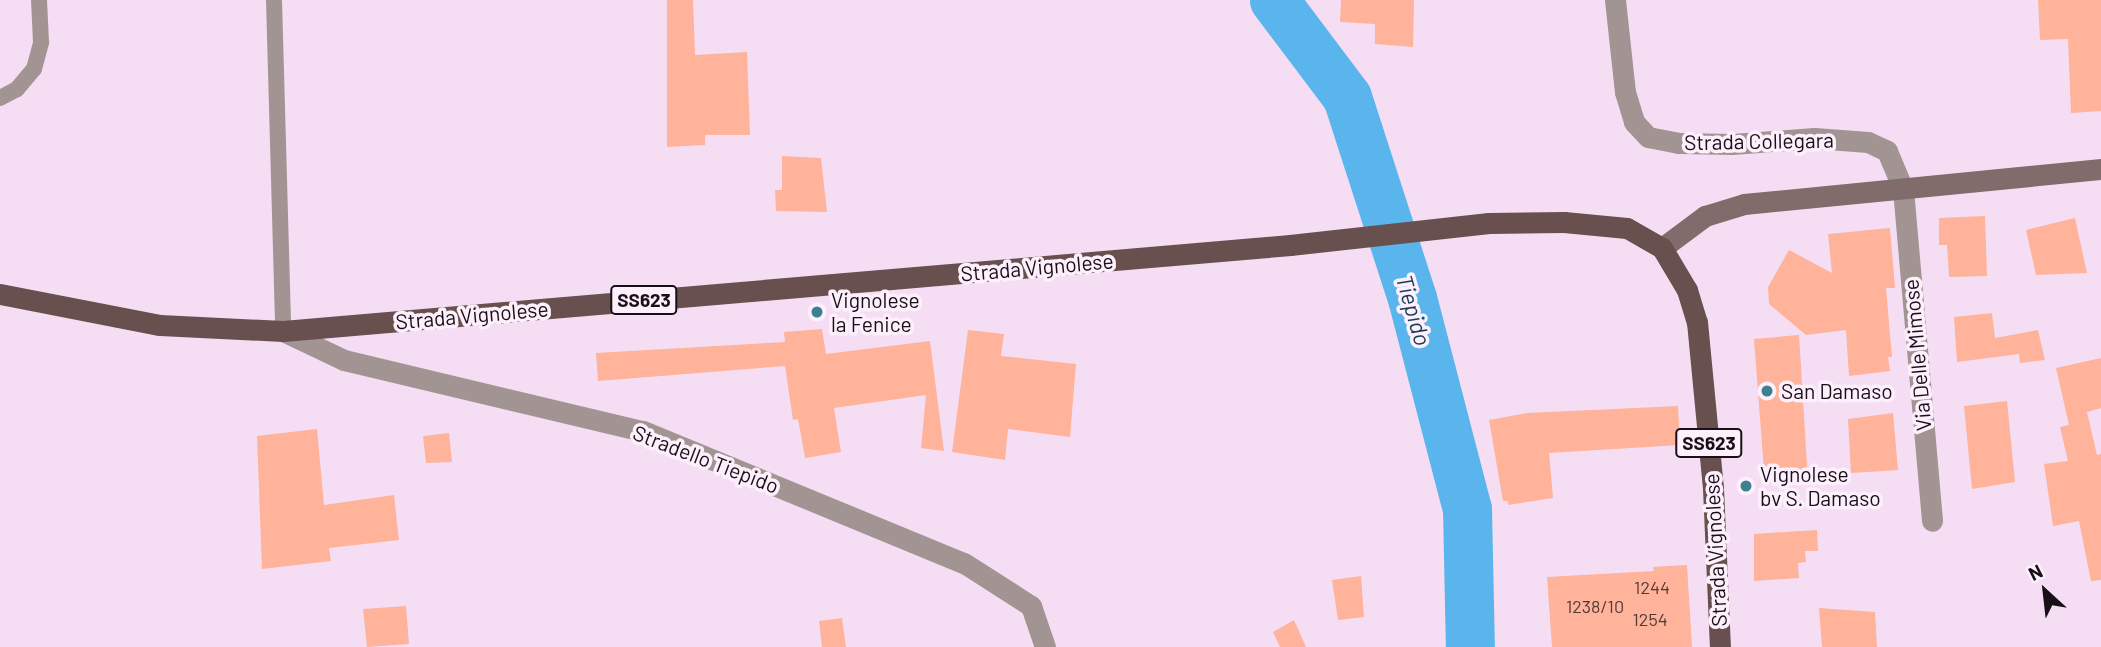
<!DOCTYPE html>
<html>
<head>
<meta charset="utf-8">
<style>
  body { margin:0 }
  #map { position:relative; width:2101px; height:647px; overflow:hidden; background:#f5def4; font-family:Barlow,sans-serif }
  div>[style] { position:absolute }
  .river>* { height:49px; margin:-24.5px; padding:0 24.5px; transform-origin:24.5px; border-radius:24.5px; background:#5bb5ed }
  .building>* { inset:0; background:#feb39a }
  .lane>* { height:16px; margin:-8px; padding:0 8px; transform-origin:8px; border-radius:8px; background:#a29492 }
  .street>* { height:21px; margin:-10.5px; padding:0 10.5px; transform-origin:10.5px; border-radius:10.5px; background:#a29492 }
  .secondary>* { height:21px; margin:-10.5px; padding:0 10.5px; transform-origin:10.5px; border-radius:10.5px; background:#806c6a }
  .primary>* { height:21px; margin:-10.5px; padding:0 10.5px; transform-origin:10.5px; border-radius:10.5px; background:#68504e }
  .dots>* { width:19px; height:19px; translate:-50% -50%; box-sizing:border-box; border:4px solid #fdeffc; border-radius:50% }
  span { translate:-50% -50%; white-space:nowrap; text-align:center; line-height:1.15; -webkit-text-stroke:7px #fdeffc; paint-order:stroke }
  .number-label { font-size:18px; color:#523938 }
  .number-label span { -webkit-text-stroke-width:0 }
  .shield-label span { padding:2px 5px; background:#fdeffc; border:2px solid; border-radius:5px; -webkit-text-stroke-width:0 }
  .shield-label { font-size:19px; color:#181017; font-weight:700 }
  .street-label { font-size:21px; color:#181017 }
  .poi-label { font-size:21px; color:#181017 }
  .left { translate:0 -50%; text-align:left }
  .water-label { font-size:23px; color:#1a4057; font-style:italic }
  .north { position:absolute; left:2010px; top:556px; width:70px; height:70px; -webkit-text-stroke:5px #fdeffc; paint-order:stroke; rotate:333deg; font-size:19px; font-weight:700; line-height:28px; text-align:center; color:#181017 }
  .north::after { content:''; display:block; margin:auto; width:24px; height:32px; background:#181017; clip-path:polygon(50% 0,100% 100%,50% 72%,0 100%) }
</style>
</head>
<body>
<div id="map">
  <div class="river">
    <div style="left:1274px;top:0;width:121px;rotate:53deg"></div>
    <div style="left:1347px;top:97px;width:211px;rotate:72.1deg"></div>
    <div style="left:1412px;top:298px;width:218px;rotate:75.4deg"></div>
    <div style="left:1467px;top:509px;width:138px;rotate:88.8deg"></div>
  </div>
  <div class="building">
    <div style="clip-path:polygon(667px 0,693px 0,695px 55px,747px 52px,750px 135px,705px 135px,705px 145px,667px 147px)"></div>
    <div style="clip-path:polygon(1341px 0,1414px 0,1413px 47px,1375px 44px,1375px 24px,1340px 22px)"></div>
    <div style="clip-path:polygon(2038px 0,2101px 0,2101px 111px,2071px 113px,2068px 39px,2040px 40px)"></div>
    <div style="clip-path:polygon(782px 156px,821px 158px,827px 212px,776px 211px,775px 190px,782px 190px)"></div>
    <div style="clip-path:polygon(1985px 216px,1987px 276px,1949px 277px,1947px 245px,1939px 245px,1939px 218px)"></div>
    <div style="clip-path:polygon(2075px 218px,2087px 273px,2036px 275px,2026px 230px)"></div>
    <div style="clip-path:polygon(1890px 228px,1895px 288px,1886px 288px,1892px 357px,1888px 357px,1890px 371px,1849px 376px,1846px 330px,1806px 335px,1769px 304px,1768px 287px,1789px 250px,1832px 273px,1828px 234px)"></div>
    <div style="clip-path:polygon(1992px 313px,1995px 338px,2038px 330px,2045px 360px,2020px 363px,2019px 354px,1957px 362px,1954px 317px)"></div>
    <div style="clip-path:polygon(822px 329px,826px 354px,930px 341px,944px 451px,921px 448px,926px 395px,834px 408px,841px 452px,805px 458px,798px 419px,793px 420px,785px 366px,598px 381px,596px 353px,785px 342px,784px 332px)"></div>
    <div style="clip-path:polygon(968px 330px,1004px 334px,1001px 356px,1076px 364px,1070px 437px,1008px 429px,1005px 460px,952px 452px)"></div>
    <div style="clip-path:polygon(1799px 335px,1808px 481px,1765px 484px,1754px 339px)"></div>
    <div style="clip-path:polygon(2101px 358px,2101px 408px,2087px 412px,2097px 455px,2101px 454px,2101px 580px,2091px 581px,2079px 521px,2053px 526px,2044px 464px,2068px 461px,2060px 427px,2069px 425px,2056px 368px)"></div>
    <div style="clip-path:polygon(2007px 401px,2015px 482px,1972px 489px,1964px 406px)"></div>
    <div style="clip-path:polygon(1678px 406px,1680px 445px,1549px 453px,1553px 498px,1508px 505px,1508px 501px,1503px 501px,1489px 420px,1527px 413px)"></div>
    <div style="clip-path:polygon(1893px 413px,1898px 470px,1851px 473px,1848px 419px)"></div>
    <div style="clip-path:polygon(317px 429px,324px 505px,394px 495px,399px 540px,329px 548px,331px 561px,262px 569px,257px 436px)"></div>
    <div style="clip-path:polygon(449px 433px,452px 462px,426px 463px,423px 436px)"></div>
    <div style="clip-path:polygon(1817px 530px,1818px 551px,1805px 551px,1806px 562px,1798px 563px,1799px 578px,1754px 581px,1754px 534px)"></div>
    <div style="clip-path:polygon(1687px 565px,1692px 647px,1552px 647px,1547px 577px,1654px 571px,1653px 567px)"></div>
    <div style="clip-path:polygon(1361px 576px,1364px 617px,1338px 620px,1332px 580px)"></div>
    <div style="clip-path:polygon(406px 606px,409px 644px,367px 647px,363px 609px)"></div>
    <div style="clip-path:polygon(1819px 608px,1875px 612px,1877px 647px,1822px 647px)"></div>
    <div style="clip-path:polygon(842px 618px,846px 647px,822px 647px,819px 621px)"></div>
    <div style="clip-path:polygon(1294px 620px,1306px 647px,1280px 647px,1273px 632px)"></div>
  </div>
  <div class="lane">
    <div style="left:274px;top:0;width:331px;rotate:88.4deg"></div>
    <div style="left:0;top:98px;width:19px;rotate:-28deg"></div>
    <div style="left:17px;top:89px;width:26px;rotate:-50deg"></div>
    <div style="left:34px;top:69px;width:28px;rotate:-75deg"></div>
    <div style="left:41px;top:42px;width:42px;rotate:-92.7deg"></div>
  </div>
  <div class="street">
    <div style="left:1615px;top:0;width:93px;rotate:83.8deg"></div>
    <div style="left:1625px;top:92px;width:31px;rotate:73deg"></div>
    <div style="left:1634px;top:122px;width:21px;rotate:47deg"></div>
    <div style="left:1648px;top:137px;width:32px;rotate:11deg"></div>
    <div style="left:1679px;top:143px;width:53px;rotate:1.1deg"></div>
    <div style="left:1732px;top:144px;width:82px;rotate:-4.2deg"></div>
    <div style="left:1814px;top:138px;width:54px;rotate:4.2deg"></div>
    <div style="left:1868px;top:142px;width:21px;rotate:25deg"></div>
    <div style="left:1887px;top:151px;width:41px;rotate:67.2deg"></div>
    <div style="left:1903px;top:189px;width:333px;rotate:85deg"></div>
    <div style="left:283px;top:331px;width:68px;rotate:25.4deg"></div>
    <div style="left:344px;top:360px;width:307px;rotate:13.4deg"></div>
    <div style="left:643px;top:431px;width:347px;rotate:22.4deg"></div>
    <div style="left:964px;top:563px;width:80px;rotate:32.7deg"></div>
    <div style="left:1031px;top:606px;width:43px;rotate:71.1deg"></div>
  </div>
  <div class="secondary">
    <div style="left:1662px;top:248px;width:54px;rotate:-36.7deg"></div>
    <div style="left:1705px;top:216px;width:41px;rotate:-17.1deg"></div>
    <div style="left:1744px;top:204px;width:359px;rotate:-5.6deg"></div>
  </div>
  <div class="primary">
    <div style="left:0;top:294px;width:163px;rotate:11deg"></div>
    <div style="left:160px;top:325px;width:123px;rotate:2.8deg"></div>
    <div style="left:283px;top:331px;width:1011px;rotate:-4.88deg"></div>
    <div style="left:1290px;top:245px;width:200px;rotate:-6.3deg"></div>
    <div style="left:1489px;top:223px;width:75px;rotate:-0.8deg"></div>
    <div style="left:1564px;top:222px;width:63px;rotate:5.4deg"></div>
    <div style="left:1627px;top:228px;width:40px;rotate:29.7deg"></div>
    <div style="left:1662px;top:248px;width:49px;rotate:59.2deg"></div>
    <div style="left:1687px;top:290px;width:34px;rotate:73deg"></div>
    <div style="left:1697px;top:322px;width:167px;rotate:84.5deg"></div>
    <div style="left:1713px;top:488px;width:159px;rotate:87.5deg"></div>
  </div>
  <div class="dots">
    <div style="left:817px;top:312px;background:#3c828e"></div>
    <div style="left:1767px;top:391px;background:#3c828e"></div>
    <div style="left:1746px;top:486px;background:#3c828e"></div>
  </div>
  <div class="number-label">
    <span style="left:1652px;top:587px">1244</span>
    <span style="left:1595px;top:606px">1238/10</span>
    <span style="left:1650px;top:619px">1254</span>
  </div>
  <div class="shield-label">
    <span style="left:644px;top:300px">SS623</span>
    <span style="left:1709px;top:443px">SS623</span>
  </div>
  <div class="street-label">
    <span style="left:1759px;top:141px;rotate:-1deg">Strada Collegara</span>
    <span style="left:1037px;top:267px;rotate:-5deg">Strada Vignolese</span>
    <span style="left:472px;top:315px;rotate:-5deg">Strada Vignolese</span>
    <span style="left:1917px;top:355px;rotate:-95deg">Via Delle Mimose</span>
    <span style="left:706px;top:459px;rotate:21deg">Stradello Tiepido</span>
    <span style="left:1715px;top:550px;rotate:-93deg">Strada Vignolese</span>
  </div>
  <div class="poi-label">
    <span class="left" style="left:831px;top:312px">Vignolese<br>la Fenice</span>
    <span class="left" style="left:1781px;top:391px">San Damaso</span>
    <span class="left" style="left:1760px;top:486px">Vignolese<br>bv S. Damaso</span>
  </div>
  <div class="water-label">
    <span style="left:1414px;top:310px;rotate:74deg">Tiepido</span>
  </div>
  <div class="north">N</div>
</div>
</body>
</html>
